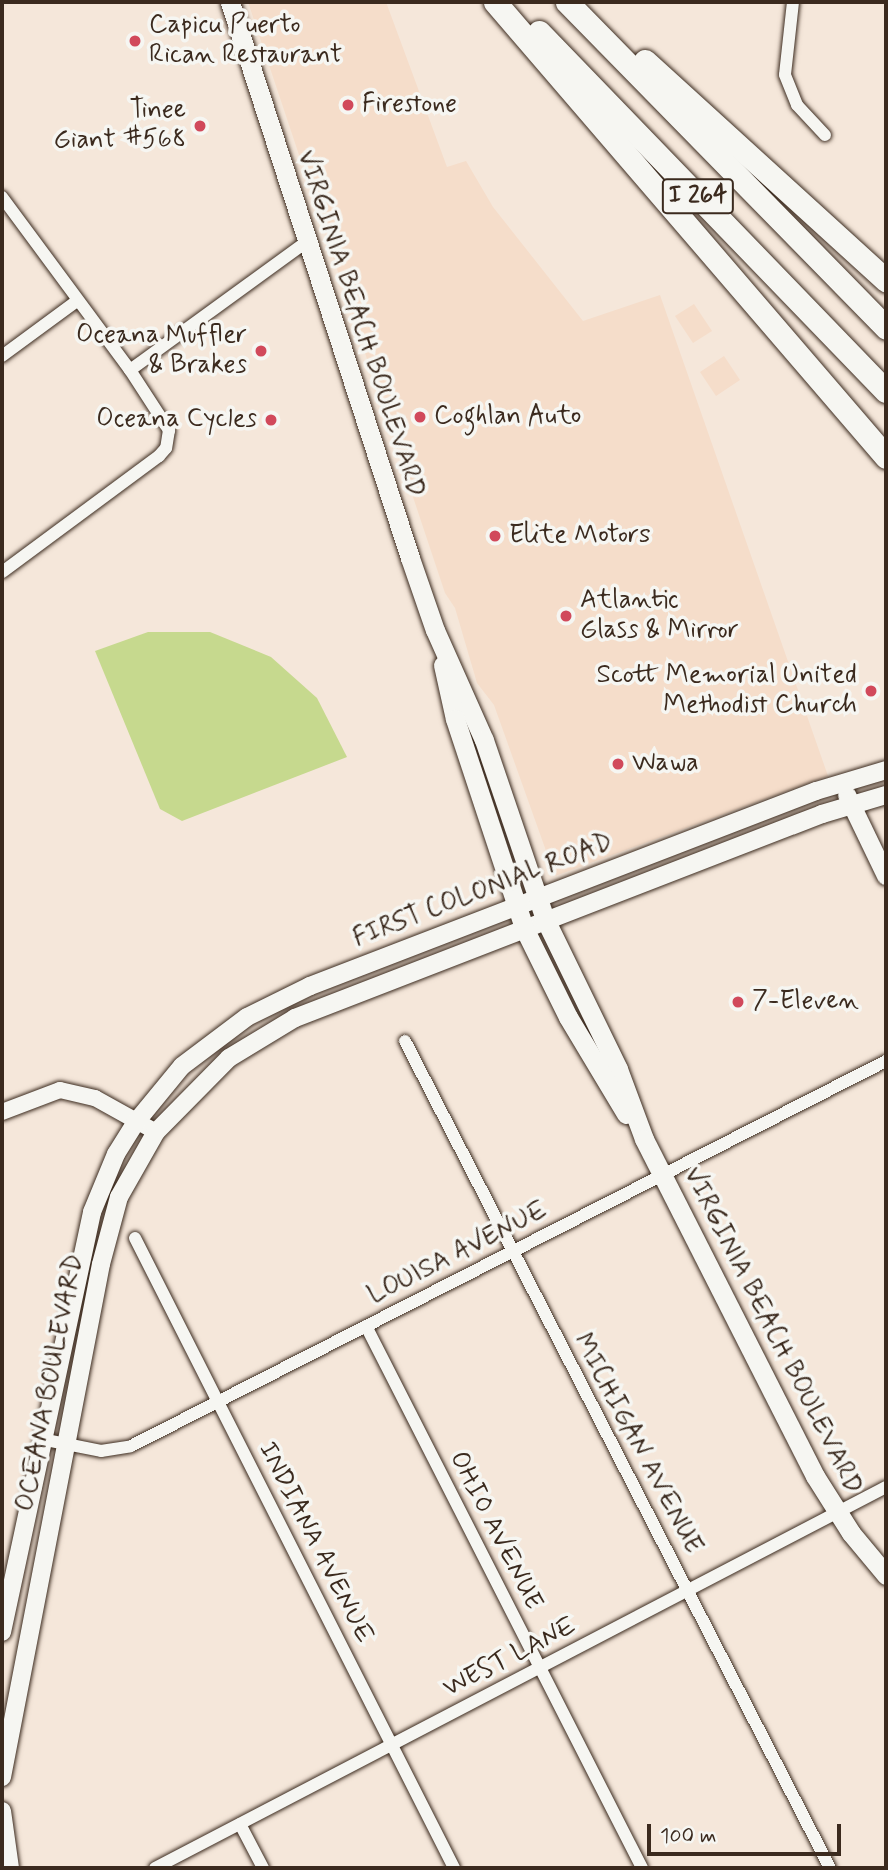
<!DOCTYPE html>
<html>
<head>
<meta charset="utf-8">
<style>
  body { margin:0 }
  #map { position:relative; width:888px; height:1870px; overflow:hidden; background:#f5e7da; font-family:Mynerve,sans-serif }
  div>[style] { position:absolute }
  .built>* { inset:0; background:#f5ddca }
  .green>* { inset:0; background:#c6d98e }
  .roads { filter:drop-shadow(0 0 2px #3b2a1e) drop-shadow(0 0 2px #3b2a1e) }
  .minor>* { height:12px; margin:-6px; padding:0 6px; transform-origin:6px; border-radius:6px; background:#f6f6f2 }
  .tertiary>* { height:16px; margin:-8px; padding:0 8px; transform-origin:8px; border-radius:8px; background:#f6f6f2 }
  .secondary>* { height:18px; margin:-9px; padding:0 9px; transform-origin:9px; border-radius:9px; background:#f6f6f2 }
  .primary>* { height:19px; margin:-9.5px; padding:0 9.5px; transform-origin:9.5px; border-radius:9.5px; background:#f6f6f2 }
  .motorway>* { height:23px; margin:-11.5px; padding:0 11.5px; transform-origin:11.5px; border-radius:11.5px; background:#f6f6f2 }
  .dots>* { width:19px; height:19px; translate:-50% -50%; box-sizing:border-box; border:4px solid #f6f6f2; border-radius:50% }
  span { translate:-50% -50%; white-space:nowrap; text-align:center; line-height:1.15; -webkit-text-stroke:7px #f6f6f2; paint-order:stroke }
  .shield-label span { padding:2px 5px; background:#f6f6f2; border:2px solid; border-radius:5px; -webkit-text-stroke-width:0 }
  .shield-label { font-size:24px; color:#3b2a1e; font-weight:700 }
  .poi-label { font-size:26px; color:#3b2a1e }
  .left { translate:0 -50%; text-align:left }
  .right { translate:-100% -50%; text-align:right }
  .street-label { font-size:26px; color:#3b2a1e }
  .frame { position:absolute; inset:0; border:4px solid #3b2a1e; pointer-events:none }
  .scale { position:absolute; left:647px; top:1824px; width:194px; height:32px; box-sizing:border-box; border:4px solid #3b2a1e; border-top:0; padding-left:9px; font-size:21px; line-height:24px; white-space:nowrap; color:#3b2a1e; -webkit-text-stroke:5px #f6f6f2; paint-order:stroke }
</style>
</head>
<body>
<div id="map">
  <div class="built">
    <div style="clip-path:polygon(248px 2px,386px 2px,447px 167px,466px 161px,493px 207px,583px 321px,660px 295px,828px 776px,555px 876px,494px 705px,477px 683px,455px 608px,445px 593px)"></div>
    <div style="clip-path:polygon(694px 304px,712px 331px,693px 343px,675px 316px)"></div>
    <div style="clip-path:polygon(724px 356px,740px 380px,716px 396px,700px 372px)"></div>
  </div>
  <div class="green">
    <div style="clip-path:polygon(148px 632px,210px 632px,271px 657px,317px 698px,347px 757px,182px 821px,160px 809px,95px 651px)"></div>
  </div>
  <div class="roads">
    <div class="minor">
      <div style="left:793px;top:2px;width:73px;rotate:96.3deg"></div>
      <div style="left:785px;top:75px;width:32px;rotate:68deg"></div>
      <div style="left:797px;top:105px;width:41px;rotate:47deg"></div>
      <div style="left:2px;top:197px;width:215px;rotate:53.5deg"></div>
      <div style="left:130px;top:370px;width:72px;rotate:57deg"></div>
      <div style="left:169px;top:430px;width:18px;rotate:99deg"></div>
      <div style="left:166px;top:448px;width:11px;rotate:131deg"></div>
      <div style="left:159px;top:456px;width:195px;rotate:143.5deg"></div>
      <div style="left:2px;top:356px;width:93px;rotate:-36.3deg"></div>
      <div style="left:130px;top:370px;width:218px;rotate:-36deg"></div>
      <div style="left:405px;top:1041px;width:930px;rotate:62.8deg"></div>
      <div style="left:135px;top:1238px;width:706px;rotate:63.14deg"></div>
      <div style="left:366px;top:1326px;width:608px;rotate:63.01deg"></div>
      <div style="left:41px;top:1439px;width:61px;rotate:11.3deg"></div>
      <div style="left:101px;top:1451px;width:30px;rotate:-9deg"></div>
      <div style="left:131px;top:1446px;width:847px;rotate:-27.02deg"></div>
      <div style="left:240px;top:1824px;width:50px;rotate:62.4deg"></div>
      <div style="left:155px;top:1868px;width:824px;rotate:-27.53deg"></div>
    </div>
    <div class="tertiary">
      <div style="left:2px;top:1112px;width:62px;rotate:-20.8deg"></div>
      <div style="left:60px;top:1090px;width:36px;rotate:13deg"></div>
      <div style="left:95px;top:1098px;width:70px;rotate:29.1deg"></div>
    </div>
    <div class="secondary">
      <div style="left:847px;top:795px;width:90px;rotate:64.3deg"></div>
      <div style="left:2px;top:1632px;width:430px;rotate:-77.9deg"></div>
      <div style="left:92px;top:1212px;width:63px;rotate:-67.5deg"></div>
      <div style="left:116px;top:1154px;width:38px;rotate:-58deg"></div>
      <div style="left:136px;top:1122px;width:72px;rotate:-50.6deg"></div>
      <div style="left:182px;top:1066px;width:81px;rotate:-37deg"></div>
      <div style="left:247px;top:1017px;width:70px;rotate:-26.2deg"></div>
      <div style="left:310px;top:986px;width:542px;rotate:-21.08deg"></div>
      <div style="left:816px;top:791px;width:73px;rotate:-16.7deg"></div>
      <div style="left:2px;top:1777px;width:522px;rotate:-79.08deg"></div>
      <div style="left:101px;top:1264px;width:69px;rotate:-75deg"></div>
      <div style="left:119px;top:1197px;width:75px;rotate:-60.4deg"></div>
      <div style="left:156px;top:1132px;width:104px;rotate:-45.4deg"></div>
      <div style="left:229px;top:1058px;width:77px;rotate:-31.2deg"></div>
      <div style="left:295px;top:1018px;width:565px;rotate:-21.16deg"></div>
      <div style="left:822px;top:814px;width:67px;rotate:-16.5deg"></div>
      <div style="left:2px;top:1811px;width:58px;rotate:82deg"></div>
    </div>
    <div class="primary">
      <div style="left:230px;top:2px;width:584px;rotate:72.06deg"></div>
      <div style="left:410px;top:558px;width:76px;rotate:70.9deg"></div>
      <div style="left:435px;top:630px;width:120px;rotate:66deg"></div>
      <div style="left:484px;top:740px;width:189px;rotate:71.2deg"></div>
      <div style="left:545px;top:919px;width:167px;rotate:64deg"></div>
      <div style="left:618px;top:1069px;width:75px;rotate:69.6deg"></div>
      <div style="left:644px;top:1139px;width:378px;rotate:63.1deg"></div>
      <div style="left:815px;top:1476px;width:67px;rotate:57.7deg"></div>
      <div style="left:851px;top:1533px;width:55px;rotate:50.2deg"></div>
      <div style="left:443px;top:665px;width:55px;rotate:77.5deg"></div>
      <div style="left:455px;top:719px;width:220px;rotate:71.7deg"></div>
      <div style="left:524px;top:928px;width:99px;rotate:63.7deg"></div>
      <div style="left:568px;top:1017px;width:113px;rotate:59.1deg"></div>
    </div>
    <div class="motorway">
      <div style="left:495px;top:2px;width:600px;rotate:49.33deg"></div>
      <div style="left:567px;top:2px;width:456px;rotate:45.6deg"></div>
      <div style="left:539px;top:32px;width:499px;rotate:46deg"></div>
      <div style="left:645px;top:61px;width:326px;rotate:42.3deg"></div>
    </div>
  </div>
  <div class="dots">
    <div style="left:135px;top:41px;background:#d1495b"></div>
    <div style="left:348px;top:105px;background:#d1495b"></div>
    <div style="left:200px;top:126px;background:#d1495b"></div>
    <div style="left:261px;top:351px;background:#d1495b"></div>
    <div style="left:420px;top:417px;background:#d1495b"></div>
    <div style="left:271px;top:420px;background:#d1495b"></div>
    <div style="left:495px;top:536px;background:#d1495b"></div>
    <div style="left:566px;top:616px;background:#d1495b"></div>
    <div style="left:871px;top:691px;background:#d1495b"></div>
    <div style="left:618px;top:764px;background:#d1495b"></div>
    <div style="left:738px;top:1002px;background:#d1495b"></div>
  </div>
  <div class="shield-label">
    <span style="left:698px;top:196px">I 264</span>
  </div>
  <div class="poi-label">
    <span class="left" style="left:149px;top:41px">Capicu Puerto<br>Rican Restaurant</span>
    <span class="left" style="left:362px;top:105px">Firestone</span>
    <span class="right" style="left:186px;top:126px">Tinee<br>Giant #568</span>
    <span class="right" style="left:247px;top:351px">Oceana Muffler<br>&amp; Brakes</span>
    <span class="left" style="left:434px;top:417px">Coghlan Auto</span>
    <span class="right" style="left:257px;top:420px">Oceana Cycles</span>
    <span class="left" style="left:509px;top:536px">Elite Motors</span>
    <span class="left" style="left:580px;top:616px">Atlantic<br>Glass &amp; Mirror</span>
    <span class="right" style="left:857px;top:691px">Scott Memorial United<br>Methodist Church</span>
    <span class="left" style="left:632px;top:764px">Wawa</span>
    <span class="left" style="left:752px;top:1002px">7-Eleven</span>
  </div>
  <div class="street-label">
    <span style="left:360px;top:324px;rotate:72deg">VIRGINIA BEACH BOULEVARD</span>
    <span style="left:483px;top:891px;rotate:-21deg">FIRST COLONIAL ROAD</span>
    <span style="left:458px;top:1254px;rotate:-27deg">LOUISA AVENUE</span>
    <span style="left:772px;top:1331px;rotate:63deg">VIRGINIA BEACH BOULEVARD</span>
    <span style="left:51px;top:1383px;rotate:-79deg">OCEANA BOULEVARD</span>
    <span style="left:637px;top:1444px;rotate:62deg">MICHIGAN AVENUE</span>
    <span style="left:495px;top:1531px;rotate:63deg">OHIO AVENUE</span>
    <span style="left:315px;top:1543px;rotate:63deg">INDIANA AVENUE</span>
    <span style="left:510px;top:1658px;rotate:-27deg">WEST LANE</span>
  </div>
  <div class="frame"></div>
  <div class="scale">100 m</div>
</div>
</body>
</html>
